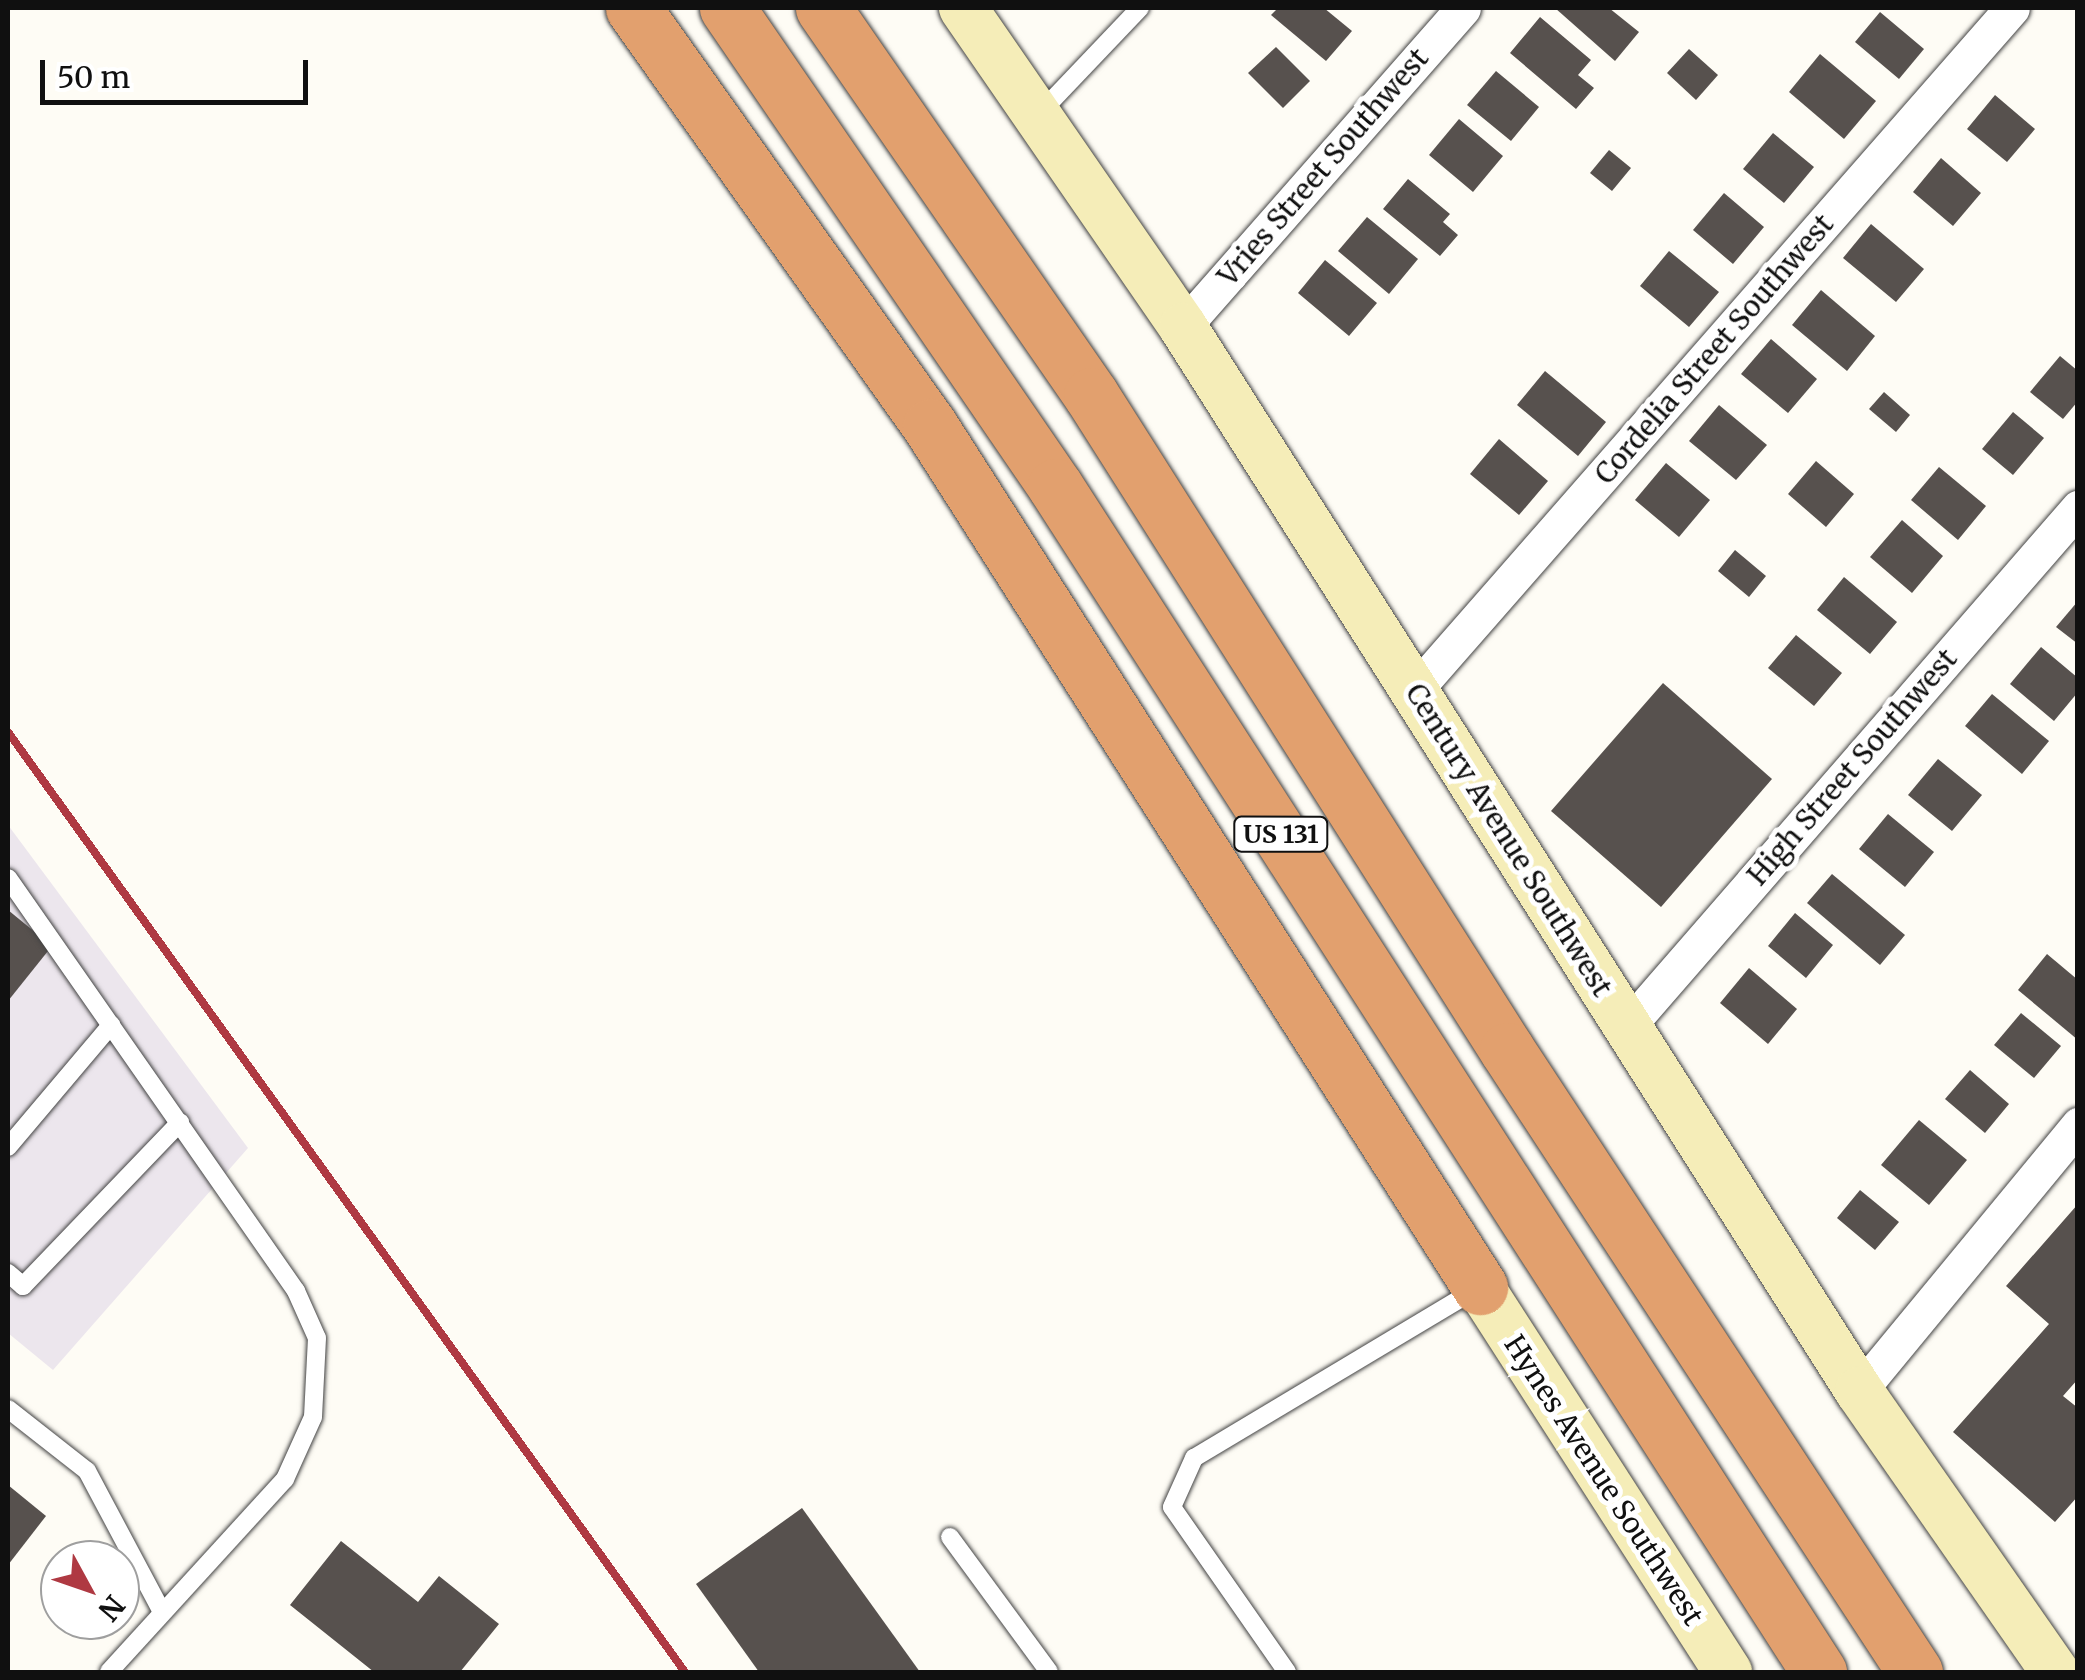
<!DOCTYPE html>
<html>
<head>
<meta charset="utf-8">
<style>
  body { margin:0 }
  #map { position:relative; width:2085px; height:1680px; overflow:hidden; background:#fefcf5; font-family:Merriweather,serif }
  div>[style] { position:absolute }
  .industrial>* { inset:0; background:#ece6ed }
  .building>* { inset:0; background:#57514e }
  .roads { filter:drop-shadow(0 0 2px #434343) drop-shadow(0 0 2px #434343) }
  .lane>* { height:18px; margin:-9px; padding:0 9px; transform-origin:9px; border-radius:9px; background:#fff }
  .street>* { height:35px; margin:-17.5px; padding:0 17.5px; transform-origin:17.5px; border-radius:17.5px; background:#fff }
  .secondary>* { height:48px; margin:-24px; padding:0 24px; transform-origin:24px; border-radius:24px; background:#f5edb8 }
  .highway>* { height:55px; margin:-27.5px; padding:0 27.5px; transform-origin:27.5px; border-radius:27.5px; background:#e2a06e }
  .rail>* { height:8px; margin:-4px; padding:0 4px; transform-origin:4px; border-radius:4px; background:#af3942 }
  span { translate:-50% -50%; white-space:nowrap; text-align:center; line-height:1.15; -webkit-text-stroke:10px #fff; paint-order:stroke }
  .shield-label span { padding:2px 8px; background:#fff; border:2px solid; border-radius:8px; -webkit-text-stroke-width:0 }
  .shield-label { font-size:25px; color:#101010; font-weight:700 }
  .street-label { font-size:28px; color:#101010 }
  .frame { position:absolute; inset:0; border:10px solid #101010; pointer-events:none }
  .north { position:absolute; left:40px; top:1540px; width:100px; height:100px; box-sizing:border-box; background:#fff; border:2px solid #9f9f9f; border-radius:50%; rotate:130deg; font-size:28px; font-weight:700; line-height:40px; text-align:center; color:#101010 }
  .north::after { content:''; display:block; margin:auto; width:35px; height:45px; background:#af3942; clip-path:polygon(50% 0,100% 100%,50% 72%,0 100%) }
  .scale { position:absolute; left:40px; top:60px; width:268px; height:45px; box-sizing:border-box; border:5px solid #101010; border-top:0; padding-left:12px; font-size:30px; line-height:35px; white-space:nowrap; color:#101010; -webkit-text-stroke:8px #fff; paint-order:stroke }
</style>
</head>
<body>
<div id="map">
  <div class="industrial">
    <div style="clip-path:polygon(8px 825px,248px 1148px,53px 1370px,8px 1333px)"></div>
  </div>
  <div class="building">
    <div style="clip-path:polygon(1278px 8px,1324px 8px,1352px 31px,1326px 61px,1271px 15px)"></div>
    <div style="clip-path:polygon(1555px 8px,1609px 8px,1639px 32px,1615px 61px)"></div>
    <div style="clip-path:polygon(1880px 12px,1924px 49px,1899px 79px,1855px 42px)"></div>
    <div style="clip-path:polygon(1540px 17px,1591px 60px,1578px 75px,1594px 88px,1576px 109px,1510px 53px)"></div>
    <div style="clip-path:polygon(1276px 47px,1310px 81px,1283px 108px,1248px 73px)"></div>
    <div style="clip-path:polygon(1689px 49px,1718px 75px,1696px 100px,1667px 73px)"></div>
    <div style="clip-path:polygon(1820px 54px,1876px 101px,1844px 139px,1789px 92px)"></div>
    <div style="clip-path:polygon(1496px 71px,1539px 107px,1511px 141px,1467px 105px)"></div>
    <div style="clip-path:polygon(1995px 95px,2035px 129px,2007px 162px,1967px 129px)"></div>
    <div style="clip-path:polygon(1459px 119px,1503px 156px,1473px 192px,1429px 155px)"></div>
    <div style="clip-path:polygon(1773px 133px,1814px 167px,1784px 203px,1743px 169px)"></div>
    <div style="clip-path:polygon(1609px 150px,1631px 168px,1612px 191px,1590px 173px)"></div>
    <div style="clip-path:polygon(1941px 158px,1981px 193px,1953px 226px,1913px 192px)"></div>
    <div style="clip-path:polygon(1408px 179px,1450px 214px,1443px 222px,1458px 235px,1440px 256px,1383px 209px)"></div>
    <div style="clip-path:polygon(1724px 193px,1764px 227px,1733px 264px,1693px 230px)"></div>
    <div style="clip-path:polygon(1367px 217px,1418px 259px,1389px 294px,1338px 251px)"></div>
    <div style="clip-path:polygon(1871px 224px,1924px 269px,1896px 302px,1843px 258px)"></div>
    <div style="clip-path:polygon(1669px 251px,1719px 292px,1689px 327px,1640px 286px)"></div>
    <div style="clip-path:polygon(1325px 260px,1377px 303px,1349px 336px,1298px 293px)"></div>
    <div style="clip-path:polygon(1821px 290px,1875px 336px,1847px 371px,1792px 325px)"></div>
    <div style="clip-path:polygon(1771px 339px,1817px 379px,1788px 413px,1741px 374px)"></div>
    <div style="clip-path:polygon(2060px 356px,2078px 371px,2078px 401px,2063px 419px,2030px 392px)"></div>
    <div style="clip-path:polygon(1545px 371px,1606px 422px,1578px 456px,1517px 405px)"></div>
    <div style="clip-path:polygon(1884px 392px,1910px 415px,1896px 432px,1869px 409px)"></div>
    <div style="clip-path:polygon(1719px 405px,1767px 445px,1736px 480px,1689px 441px)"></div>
    <div style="clip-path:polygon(2013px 412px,2044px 438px,2013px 475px,1982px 449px)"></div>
    <div style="clip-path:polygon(1499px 439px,1548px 481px,1519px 515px,1470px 474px)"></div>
    <div style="clip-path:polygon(1816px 461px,1854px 494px,1826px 527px,1788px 494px)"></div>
    <div style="clip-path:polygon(1666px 463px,1710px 500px,1679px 537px,1635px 500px)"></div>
    <div style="clip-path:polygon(1939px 467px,1986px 506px,1958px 540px,1911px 500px)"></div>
    <div style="clip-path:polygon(1902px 520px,1943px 556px,1912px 593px,1870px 557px)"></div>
    <div style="clip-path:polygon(1735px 550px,1766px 576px,1749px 597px,1718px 571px)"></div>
    <div style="clip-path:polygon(1844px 577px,1897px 622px,1870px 654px,1817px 610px)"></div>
    <div style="clip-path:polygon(2078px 601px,2078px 644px,2056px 627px)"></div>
    <div style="clip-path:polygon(1796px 635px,1842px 673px,1814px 706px,1768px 668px)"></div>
    <div style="clip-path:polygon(2041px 647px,2078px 678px,2078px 692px,2054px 721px,2010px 684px)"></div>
    <div style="clip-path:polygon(1663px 683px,1772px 779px,1661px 907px,1551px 811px)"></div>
    <div style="clip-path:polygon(1992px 694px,2049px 741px,2022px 774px,1965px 726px)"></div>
    <div style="clip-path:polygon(1938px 759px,1982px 795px,1952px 831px,1908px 795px)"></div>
    <div style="clip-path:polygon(1888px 814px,1934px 852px,1905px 887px,1859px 849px)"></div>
    <div style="clip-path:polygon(1832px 874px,1905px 935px,1880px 965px,1807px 903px)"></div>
    <div style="clip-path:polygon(8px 910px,52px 946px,8px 1001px)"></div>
    <div style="clip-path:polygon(1795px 913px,1833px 945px,1806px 978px,1768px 946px)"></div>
    <div style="clip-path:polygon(2047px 954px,2078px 980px,2078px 1040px,2018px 990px)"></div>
    <div style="clip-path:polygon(1749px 968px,1797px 1009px,1768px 1044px,1720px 1003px)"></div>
    <div style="clip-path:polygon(2021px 1013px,2061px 1046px,2034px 1078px,1994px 1045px)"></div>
    <div style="clip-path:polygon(1970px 1070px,2009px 1104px,1985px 1133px,1945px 1099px)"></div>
    <div style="clip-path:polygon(1919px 1120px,1967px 1160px,1929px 1205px,1881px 1165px)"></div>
    <div style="clip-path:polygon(1860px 1190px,1899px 1222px,1875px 1250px,1837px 1218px)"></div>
    <div style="clip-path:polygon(2078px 1204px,2078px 1379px,2063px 1396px,2078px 1408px,2078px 1496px,2055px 1522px,1953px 1432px,2049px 1324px,2006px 1286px)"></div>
    <div style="clip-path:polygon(8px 1485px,46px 1516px,8px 1565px)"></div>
    <div style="clip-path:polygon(802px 1508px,920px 1672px,759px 1672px,696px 1584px)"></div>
    <div style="clip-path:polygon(341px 1541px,418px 1602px,439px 1576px,499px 1624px,460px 1672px,374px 1672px,290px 1605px)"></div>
  </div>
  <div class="roads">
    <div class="lane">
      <div style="left:1038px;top:115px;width:148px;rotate:-46.4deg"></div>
      <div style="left:8px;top:878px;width:504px;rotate:55.11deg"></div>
      <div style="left:296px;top:1291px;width:51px;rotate:65.9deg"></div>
      <div style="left:317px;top:1338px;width:79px;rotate:92.9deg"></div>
      <div style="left:313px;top:1417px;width:68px;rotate:114.3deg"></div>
      <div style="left:285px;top:1479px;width:261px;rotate:132.4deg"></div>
      <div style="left:8px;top:1147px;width:160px;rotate:-49.8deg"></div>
      <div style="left:8px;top:1273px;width:20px;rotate:41deg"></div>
      <div style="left:23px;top:1286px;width:227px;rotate:-46.2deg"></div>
      <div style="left:8px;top:1409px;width:100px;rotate:38.1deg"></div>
      <div style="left:87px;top:1471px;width:157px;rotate:62deg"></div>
      <div style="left:950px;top:1537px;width:167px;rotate:53.7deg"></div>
      <div style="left:1287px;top:1672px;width:201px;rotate:-124.9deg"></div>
      <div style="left:1172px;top:1507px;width:54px;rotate:-65.8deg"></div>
      <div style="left:1194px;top:1458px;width:327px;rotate:-30.9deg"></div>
    </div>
    <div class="street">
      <div style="left:1183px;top:327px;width:424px;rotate:-48.7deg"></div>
      <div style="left:1415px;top:690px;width:906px;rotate:-48.8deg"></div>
      <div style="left:1627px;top:1027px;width:688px;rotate:-49.01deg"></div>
      <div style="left:1859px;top:1391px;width:345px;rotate:-50.5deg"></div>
    </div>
    <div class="secondary">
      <div style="left:963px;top:8px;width:388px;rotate:55.4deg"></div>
      <div style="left:1183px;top:327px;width:1261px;rotate:57.57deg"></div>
      <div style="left:1859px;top:1391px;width:343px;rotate:55.1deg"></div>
      <div style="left:1480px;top:1287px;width:458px;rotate:57.2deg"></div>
    </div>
    <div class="highway">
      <div style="left:633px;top:8px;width:513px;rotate:54.61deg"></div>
      <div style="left:930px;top:426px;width:1022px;rotate:57.43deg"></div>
      <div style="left:727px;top:8px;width:580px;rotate:55.54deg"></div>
      <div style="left:1055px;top:486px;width:1411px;rotate:57.21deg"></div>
      <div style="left:823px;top:8px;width:471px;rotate:55.3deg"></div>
      <div style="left:1091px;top:395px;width:776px;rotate:57.58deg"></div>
      <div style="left:1507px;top:1050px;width:744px;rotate:56.74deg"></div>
    </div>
  </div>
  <div class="rail">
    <div style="left:8px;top:732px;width:1158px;rotate:54.24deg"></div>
  </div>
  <div class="shield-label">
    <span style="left:1281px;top:834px">US 131</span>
  </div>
  <div class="street-label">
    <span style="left:1323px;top:167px;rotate:-49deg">Vries Street Southwest</span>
    <span style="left:1714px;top:349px;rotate:-49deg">Cordelia Street Southwest</span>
    <span style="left:1852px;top:767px;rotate:-49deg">High Street Southwest</span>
    <span style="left:1509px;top:840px;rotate:58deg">Century Avenue Southwest</span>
    <span style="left:1604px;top:1480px;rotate:57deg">Hynes Avenue Southwest</span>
  </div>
  <div class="frame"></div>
  <div class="north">N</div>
  <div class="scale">50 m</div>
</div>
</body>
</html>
